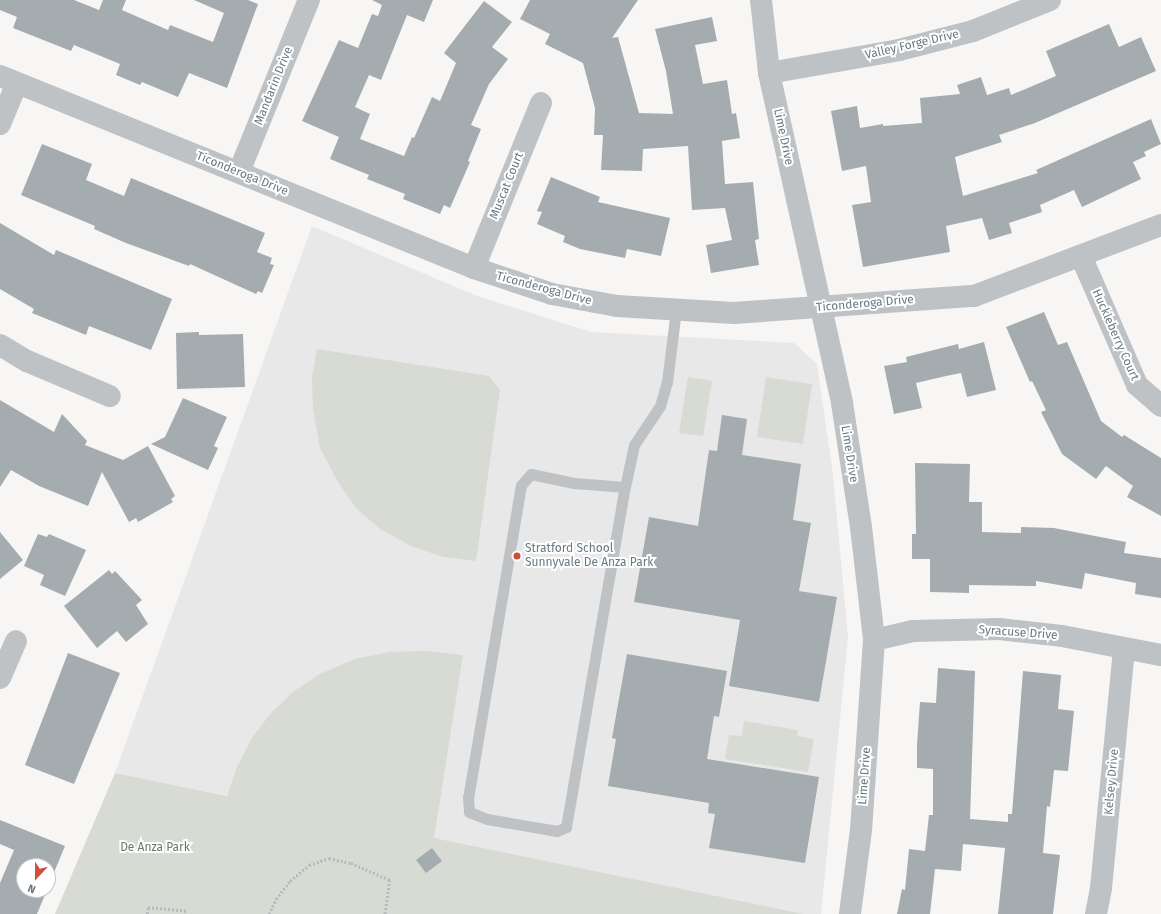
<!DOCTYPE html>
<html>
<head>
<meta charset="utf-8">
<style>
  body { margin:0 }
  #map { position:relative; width:1161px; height:914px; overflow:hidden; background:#f7f6f4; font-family:"Fira Sans",sans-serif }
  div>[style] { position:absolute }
  .built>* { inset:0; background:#e7e8e7 }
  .green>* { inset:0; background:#d7dbd4 }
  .building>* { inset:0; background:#a4acb0 }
  .path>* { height:2.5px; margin-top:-1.25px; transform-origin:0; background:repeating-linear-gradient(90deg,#b8bbbd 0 2px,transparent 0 4px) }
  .lane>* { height:11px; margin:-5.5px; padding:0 5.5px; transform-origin:5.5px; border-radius:5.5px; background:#bec2c5 }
  .street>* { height:22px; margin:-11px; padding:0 11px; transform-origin:11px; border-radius:11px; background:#bec2c5 }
  .dots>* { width:11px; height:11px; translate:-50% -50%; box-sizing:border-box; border:2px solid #fff; border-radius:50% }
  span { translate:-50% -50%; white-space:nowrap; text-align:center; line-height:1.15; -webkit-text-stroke:4px #fff; paint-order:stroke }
  .street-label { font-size:12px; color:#6a7981 }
  .poi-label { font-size:12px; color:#6a7981 }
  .left { translate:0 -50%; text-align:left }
  .park-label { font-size:12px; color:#6d7968 }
  .north { position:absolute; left:16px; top:858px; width:40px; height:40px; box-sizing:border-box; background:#fff; border:1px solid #c3c9cd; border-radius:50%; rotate:202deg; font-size:11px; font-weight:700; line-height:16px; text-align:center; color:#6a7981 }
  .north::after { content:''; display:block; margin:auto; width:14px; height:18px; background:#cc503f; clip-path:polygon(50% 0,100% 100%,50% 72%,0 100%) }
</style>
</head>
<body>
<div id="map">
  <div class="built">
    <div style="clip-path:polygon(312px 226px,477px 296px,591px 332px,794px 343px,817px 364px,833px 475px,848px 637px,821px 914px,804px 914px,115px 773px)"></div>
  </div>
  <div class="green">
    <div style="clip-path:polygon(317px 349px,489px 376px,500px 390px,476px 561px,443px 557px,411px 546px,380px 529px,356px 508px,338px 482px,320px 448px,313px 409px,312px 378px)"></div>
    <div style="clip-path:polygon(688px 377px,712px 381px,703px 436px,679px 433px)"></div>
    <div style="clip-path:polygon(766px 377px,812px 384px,803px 444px,757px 437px)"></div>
    <div style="clip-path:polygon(426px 651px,463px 655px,434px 838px,804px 914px,55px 914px,115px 773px,227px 796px,237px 767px,252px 738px,271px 713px,294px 691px,320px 674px,355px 659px,389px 652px)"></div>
    <div style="clip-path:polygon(744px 721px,798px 730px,797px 736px,814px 739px,808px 772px,725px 759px,729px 735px,742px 736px)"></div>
  </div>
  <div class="building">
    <div style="clip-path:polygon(0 0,74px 0,99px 10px,103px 0,126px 0,122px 10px,168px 30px,170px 25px,213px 42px,224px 13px,194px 0,248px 0,258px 4px,227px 88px,189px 73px,178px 97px,142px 82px,140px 85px,116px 75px,120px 64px,74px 45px,71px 51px,13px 28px,17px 17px,0 10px)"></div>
    <div style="clip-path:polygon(372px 0,433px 0,424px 22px,407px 15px,381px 80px,369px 75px,355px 107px,370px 114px,360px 139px,404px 156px,412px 137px,414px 138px,432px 97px,440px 101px,456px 63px,444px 53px,484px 1px,512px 22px,492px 47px,508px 59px,489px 84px,471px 125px,481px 129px,468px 161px,470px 162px,450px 208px,444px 205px,440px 214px,403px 199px,405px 194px,367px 179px,369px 175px,330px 159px,339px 137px,302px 121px,339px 40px,358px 48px,372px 14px,378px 16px,382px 5px)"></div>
    <div style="clip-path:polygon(530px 0,638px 0,612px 38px,618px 37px,639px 113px,673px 114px,666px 71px,655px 29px,712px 17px,717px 41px,695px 45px,703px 84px,727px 80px,732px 114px,736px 113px,740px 138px,722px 141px,725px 184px,753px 182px,759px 239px,755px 240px,759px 265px,711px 273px,706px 245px,732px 240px,725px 208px,692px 210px,688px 146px,643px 149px,642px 171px,601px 170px,603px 135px,594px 135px,595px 108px,583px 63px,545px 44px,550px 34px,520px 19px)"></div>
    <div style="clip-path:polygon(1109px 24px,1119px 47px,1141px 37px,1156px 71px,1035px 123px,999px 135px,1002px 142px,955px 157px,963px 196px,1038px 173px,1036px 170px,1151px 119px,1161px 144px,1144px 152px,1146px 156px,1133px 162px,1141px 179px,1082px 207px,1074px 190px,1040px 205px,1042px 212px,1009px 223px,1012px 233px,989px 240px,982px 218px,946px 226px,950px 252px,863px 267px,852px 205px,871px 202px,866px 166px,842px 171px,831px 111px,857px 106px,860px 128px,883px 124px,883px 126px,922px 123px,920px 98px,960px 94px,957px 85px,981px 77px,987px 95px,1009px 88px,1011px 95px,1056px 76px,1046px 51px)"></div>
    <div style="clip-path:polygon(42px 144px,92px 164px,86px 180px,124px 196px,131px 178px,265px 233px,257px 252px,272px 258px,270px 264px,274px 265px,262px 293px,258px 291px,256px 294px,190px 264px,189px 266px,126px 243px,94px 229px,95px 226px,21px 195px)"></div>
    <div style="clip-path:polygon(551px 177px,600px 197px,598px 202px,670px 218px,661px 256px,627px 249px,625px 258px,580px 249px,563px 242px,565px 236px,537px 224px,542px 212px,537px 211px)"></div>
    <div style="clip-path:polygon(0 223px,54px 255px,56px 250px,172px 299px,151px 350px,89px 326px,86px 335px,32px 313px,34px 309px,0 289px)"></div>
    <div style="clip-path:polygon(1044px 312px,1058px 345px,1067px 342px,1101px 421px,1122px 437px,1124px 435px,1161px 458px,1161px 516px,1127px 497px,1133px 486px,1106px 466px,1096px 479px,1062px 454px,1041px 412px,1046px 410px,1032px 381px,1030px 382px,1006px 327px)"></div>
    <div style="clip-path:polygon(199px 332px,199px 335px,243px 334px,245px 387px,177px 389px,176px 333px)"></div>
    <div style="clip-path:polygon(984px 342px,996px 390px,967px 397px,961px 373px,946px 376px,916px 383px,922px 408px,894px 414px,884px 366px,907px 362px,906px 357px,958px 344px,959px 349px)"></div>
    <div style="clip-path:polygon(183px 398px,227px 417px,214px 446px,218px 448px,208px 470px,151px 444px,165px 437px)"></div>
    <div style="clip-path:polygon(0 400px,54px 432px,62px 414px,87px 441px,85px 445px,123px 460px,148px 446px,175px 496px,171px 499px,173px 502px,138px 522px,136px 518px,129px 522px,102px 472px,88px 506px,39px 486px,11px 470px,0 487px)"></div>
    <div style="clip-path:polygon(722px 415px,747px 419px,742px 455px,801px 464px,793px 520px,811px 523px,799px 591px,837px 597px,819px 702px,729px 686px,740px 620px,634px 602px,649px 517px,698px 526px,709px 450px,717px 451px)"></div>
    <div style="clip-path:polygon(915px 463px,970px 464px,969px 502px,982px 502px,982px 532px,1021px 533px,1021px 527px,1054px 528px,1126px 542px,1124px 553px,1161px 558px,1161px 598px,1135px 594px,1136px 583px,1085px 573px,1082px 589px,1036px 581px,1036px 586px,969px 585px,969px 593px,930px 592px,930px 559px,912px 559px,912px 534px,916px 534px)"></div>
    <div style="clip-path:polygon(0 532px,23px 560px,0 579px)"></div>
    <div style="clip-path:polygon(38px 534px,47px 537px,49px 534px,86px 550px,65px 596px,40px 585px,44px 575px,24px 566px)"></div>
    <div style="clip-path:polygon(109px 570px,112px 574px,115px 571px,142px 600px,136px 605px,148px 624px,126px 642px,117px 631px,97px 648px,64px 606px)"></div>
    <div style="clip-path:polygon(68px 653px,120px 673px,74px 784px,25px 765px)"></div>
    <div style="clip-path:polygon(627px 654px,727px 671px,719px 717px,714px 716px,707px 759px,819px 777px,805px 863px,709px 848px,715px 814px,708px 813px,709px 803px,608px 786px,616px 739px,612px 738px)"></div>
    <div style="clip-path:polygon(938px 668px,975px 671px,970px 819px,1008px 822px,1008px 814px,1012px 814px,1023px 671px,1061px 675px,1058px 709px,1074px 711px,1068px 771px,1054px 770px,1050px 807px,1047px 806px,1043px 853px,1060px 855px,1053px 914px,998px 914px,1005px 848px,963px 844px,961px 871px,935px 869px,930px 914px,897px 914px,902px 889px,905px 890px,909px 849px,925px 851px,929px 815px,933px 815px,933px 769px,917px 768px,917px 744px,920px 702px,936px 703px)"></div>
    <div style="clip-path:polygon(0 820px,65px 846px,48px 887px,48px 866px,24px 866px,24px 890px,47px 890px,37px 914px,0 914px,0 883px,14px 850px,0 844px)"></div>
    <div style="clip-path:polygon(432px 848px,442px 861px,426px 873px,416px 860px)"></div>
  </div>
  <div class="path">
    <div style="left:147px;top:914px;width:7px;rotate:-82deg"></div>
    <div style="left:148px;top:907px;width:40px;rotate:5.7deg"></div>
    <div style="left:269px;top:914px;width:17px;rotate:-65deg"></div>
    <div style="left:276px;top:899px;width:23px;rotate:-52deg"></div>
    <div style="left:290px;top:881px;width:25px;rotate:-40deg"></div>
    <div style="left:309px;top:865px;width:21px;rotate:-19deg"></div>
    <div style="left:329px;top:858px;width:23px;rotate:13deg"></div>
    <div style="left:351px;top:863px;width:43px;rotate:23.6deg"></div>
    <div style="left:390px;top:880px;width:34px;rotate:98deg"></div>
  </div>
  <div class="lane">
    <div style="left:625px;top:487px;width:51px;rotate:-175.5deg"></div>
    <div style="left:574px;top:483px;width:44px;rotate:-168.2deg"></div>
    <div style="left:531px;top:474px;width:15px;rotate:132deg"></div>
    <div style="left:521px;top:485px;width:316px;rotate:99.6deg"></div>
    <div style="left:468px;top:797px;width:15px;rotate:86deg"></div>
    <div style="left:469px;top:812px;width:19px;rotate:21deg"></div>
    <div style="left:487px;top:819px;width:71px;rotate:9.7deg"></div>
    <div style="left:557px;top:831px;width:10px;rotate:-24deg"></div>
    <div style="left:566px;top:827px;width:345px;rotate:-80.2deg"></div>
    <div style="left:625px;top:487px;width:43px;rotate:-77.9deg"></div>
    <div style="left:634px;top:445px;width:47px;rotate:-56.3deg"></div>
    <div style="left:660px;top:406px;width:25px;rotate:-74deg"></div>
    <div style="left:667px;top:382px;width:73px;rotate:-82.9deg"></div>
  </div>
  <div class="street">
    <div style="left:761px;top:0;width:73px;rotate:83.7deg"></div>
    <div style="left:769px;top:73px;width:338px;rotate:77.5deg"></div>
    <div style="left:842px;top:403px;width:125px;rotate:81.3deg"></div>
    <div style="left:861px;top:527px;width:114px;rotate:83.4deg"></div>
    <div style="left:874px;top:640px;width:190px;rotate:93.9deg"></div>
    <div style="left:861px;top:830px;width:85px;rotate:97.5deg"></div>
    <div style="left:769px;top:73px;width:132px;rotate:-10deg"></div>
    <div style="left:899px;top:50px;width:76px;rotate:-14.4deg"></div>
    <div style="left:973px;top:31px;width:83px;rotate:-21.9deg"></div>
    <div style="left:0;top:76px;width:511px;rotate:22.05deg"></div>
    <div style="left:474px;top:268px;width:82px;rotate:18.4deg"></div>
    <div style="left:552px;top:294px;width:66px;rotate:10.5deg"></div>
    <div style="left:617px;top:306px;width:117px;rotate:3.4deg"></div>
    <div style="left:734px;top:313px;width:241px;rotate:-4.1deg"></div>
    <div style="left:974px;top:296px;width:200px;rotate:-20.8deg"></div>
    <div style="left:0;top:124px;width:44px;rotate:-67.5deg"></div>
    <div style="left:239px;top:172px;width:186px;rotate:-67.9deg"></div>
    <div style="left:1081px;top:256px;width:141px;rotate:66.5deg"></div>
    <div style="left:1137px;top:385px;width:32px;rotate:41deg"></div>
    <div style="left:474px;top:268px;width:178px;rotate:-67.9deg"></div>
    <div style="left:0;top:345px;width:31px;rotate:31deg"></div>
    <div style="left:27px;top:361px;width:90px;rotate:22.9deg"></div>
    <div style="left:874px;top:640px;width:40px;rotate:-13deg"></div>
    <div style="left:913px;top:631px;width:86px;rotate:-1.3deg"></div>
    <div style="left:999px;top:629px;width:63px;rotate:6.3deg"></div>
    <div style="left:1062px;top:636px;width:101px;rotate:10.9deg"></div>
    <div style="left:0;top:678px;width:40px;rotate:-66.6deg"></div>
    <div style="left:1096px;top:914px;width:26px;rotate:-79deg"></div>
    <div style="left:1101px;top:888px;width:240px;rotate:-84.5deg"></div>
  </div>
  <div class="dots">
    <div style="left:517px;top:556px;background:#cc503f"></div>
  </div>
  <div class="street-label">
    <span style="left:912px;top:45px;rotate:-13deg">Valley Forge Drive</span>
    <span style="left:274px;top:86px;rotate:-68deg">Mandarin Drive</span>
    <span style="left:783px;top:137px;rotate:78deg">Lime Drive</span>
    <span style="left:242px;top:174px;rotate:22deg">Ticonderoga Drive</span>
    <span style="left:507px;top:186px;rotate:-68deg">Muscat Court</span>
    <span style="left:544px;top:289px;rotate:15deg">Ticonderoga Drive</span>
    <span style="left:865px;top:304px;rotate:-5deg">Ticonderoga Drive</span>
    <span style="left:1115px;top:335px;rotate:66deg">Huckleberry Court</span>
    <span style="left:849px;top:454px;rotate:81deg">Lime Drive</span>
    <span style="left:1018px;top:633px;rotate:4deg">Syracuse Drive</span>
    <span style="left:865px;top:776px;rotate:-86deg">Lime Drive</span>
    <span style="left:1112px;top:782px;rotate:-85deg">Kelsey Drive</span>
  </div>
  <div class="poi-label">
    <span class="left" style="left:525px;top:556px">Stratford School<br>Sunnyvale De Anza Park</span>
  </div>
  <div class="park-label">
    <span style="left:155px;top:848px">De Anza Park</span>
  </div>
  <div class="north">N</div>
</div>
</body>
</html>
